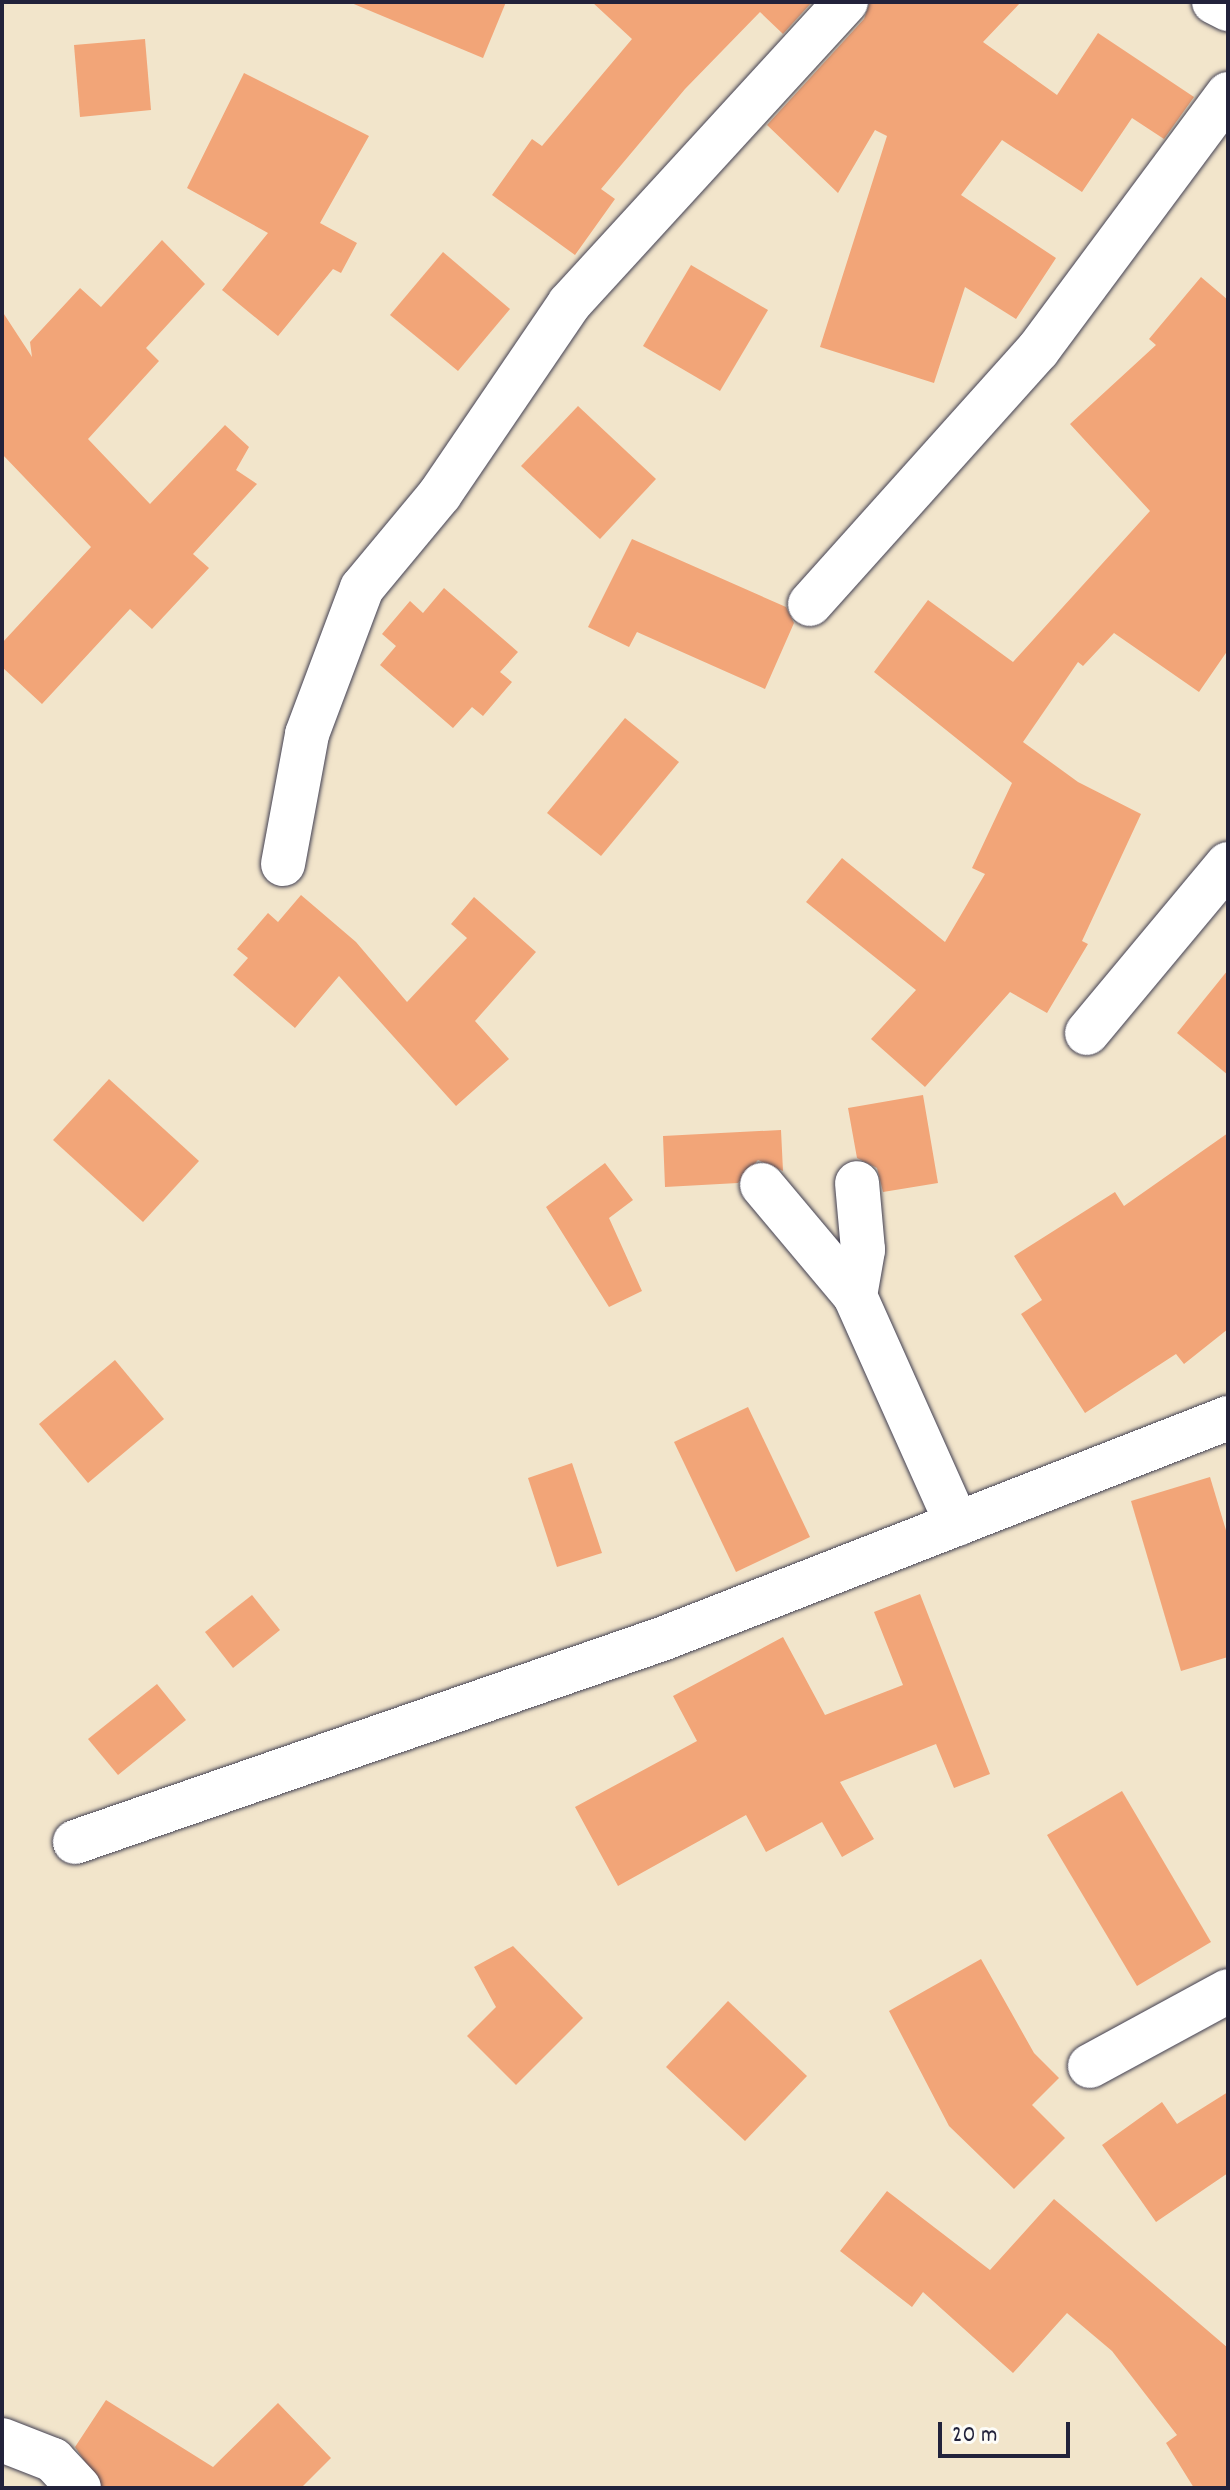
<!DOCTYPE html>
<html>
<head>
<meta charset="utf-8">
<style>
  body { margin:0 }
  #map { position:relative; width:1230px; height:2490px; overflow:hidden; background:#f2e5cb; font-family:Dekko,sans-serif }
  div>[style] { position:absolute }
  .building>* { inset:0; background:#f2a578 }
  .roads { filter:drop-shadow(0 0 2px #413f51) drop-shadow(0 0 2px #413f51) }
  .minor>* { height:44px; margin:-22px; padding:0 22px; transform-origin:22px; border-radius:22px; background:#fff }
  span { translate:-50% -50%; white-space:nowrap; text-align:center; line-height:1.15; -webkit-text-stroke:7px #fdfcf7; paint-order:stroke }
  .frame { position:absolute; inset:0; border:4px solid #22223b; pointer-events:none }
  .scale { position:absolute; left:938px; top:2422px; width:132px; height:36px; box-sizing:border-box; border:4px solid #22223b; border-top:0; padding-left:10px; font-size:24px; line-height:28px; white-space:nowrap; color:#22223b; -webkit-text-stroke:6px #fdfcf7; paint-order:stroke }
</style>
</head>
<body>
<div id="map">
  <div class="building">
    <div style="clip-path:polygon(349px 2px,506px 2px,483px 58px)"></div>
    <div style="clip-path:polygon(592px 2px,812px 2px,783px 34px,760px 12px,685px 89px,601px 189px,615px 199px,575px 255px,492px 195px,532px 139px,542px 146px,632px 39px)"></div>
    <div style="clip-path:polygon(870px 2px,1021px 2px,983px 42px,1057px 95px,1098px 33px,1194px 97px,1164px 139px,1132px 118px,1082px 192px,1002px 140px,961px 195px,1056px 258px,1016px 319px,965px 287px,934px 383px,820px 347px,887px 136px,875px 130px,838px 193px,767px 125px,864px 19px)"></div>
    <div style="clip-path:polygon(145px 39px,151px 110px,80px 117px,74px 45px)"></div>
    <div style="clip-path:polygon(244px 73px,369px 136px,320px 223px,357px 243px,341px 273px,333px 269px,278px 336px,222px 290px,268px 233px,187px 188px)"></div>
    <div style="clip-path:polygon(162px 240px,205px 284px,146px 348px,159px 361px,88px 439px,150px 504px,225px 425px,249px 447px,236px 470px,257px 484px,193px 554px,209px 568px,152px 629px,130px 609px,42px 704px,2px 667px,2px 643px,91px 547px,2px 454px,2px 311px,32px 357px,30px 342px,80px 288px,101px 307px)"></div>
    <div style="clip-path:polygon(443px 252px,510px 309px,458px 371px,390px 315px)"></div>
    <div style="clip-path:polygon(691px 265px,768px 310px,720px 391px,643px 346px)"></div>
    <div style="clip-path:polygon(1201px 277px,1228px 300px,1228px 650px,1199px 692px,1114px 633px,1083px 666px,1078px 662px,1023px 742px,1078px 782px,1141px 814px,1082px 941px,1088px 944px,1047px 1013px,1010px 992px,925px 1087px,871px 1039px,916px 990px,806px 902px,842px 858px,945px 942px,985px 874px,972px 868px,1012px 783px,874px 672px,928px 600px,1013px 662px,1150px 511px,1070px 424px,1156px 345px,1149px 339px)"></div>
    <div style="clip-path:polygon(578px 406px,656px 479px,600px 539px,521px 466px)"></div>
    <div style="clip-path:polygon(632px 539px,786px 607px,794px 623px,765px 689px,637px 632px,629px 647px,588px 627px)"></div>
    <div style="clip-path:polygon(444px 588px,518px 652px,500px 672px,512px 682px,483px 716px,472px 707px,453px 728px,380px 665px,396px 646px,382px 634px,410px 601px,423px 613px)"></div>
    <div style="clip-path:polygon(625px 718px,679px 762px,601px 856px,547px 813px)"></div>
    <div style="clip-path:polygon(301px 895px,356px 942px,407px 1002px,467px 938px,451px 924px,474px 897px,536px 952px,475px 1021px,509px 1059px,456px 1106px,339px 976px,295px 1028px,233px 975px,248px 958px,237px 949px,268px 913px,278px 922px)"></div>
    <div style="clip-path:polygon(1228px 970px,1228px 1075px,1177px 1033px)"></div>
    <div style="clip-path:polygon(109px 1079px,199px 1161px,143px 1222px,53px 1140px)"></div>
    <div style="clip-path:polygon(923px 1095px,938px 1183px,883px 1192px,877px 1168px,857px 1158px,848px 1108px)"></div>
    <div style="clip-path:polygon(781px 1130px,783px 1171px,758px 1160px,738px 1183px,665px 1187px,663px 1136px)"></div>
    <div style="clip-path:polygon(1228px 1133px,1228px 1329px,1184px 1364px,1176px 1354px,1085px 1413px,1021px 1314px,1042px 1300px,1014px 1256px,1115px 1192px,1124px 1206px)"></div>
    <div style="clip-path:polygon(605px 1163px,633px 1200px,609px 1218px,642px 1291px,609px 1307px,546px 1207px)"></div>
    <div style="clip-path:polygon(115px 1360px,164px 1419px,88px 1483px,39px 1424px)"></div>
    <div style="clip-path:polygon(748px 1407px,810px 1537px,736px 1572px,674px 1442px)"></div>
    <div style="clip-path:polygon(572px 1463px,602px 1553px,557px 1567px,528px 1478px)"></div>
    <div style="clip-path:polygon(1210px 1477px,1228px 1537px,1228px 1657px,1181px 1671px,1131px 1501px)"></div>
    <div style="clip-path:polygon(920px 1594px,990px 1774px,954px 1788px,936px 1744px,840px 1782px,874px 1839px,842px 1857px,822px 1822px,766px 1852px,746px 1815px,618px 1886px,575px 1807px,697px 1741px,673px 1696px,783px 1637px,825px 1715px,903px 1685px,874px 1612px)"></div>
    <div style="clip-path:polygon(252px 1595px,280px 1630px,233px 1668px,205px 1632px)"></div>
    <div style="clip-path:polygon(157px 1684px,186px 1720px,118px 1775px,88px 1739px)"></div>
    <div style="clip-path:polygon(1122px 1791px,1211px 1942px,1137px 1986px,1047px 1835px)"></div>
    <div style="clip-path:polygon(513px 1946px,583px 2018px,516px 2085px,467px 2036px,496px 2007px,474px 1967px)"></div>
    <div style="clip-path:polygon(981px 1959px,1034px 2053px,1059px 2078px,1032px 2105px,1065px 2138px,1014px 2189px,949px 2126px,889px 2011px)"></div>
    <div style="clip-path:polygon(728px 2001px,807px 2076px,745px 2141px,666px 2067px)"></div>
    <div style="clip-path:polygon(1228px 2092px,1228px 2173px,1156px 2222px,1102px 2145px,1162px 2102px,1177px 2124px)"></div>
    <div style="clip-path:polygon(887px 2191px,990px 2270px,1054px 2199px,1228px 2348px,1228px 2488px,1194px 2488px,1166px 2443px,1177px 2435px,1112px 2351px,1067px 2313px,1013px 2373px,923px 2292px,912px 2307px,840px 2251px)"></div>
    <div style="clip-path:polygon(106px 2400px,213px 2467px,278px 2403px,331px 2458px,301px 2488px,103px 2488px,75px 2447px)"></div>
  </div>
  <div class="roads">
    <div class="minor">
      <div style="left:1214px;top:2px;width:16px;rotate:27deg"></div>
      <div style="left:810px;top:604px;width:341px;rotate:-48.1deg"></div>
      <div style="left:1038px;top:350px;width:319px;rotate:-53.4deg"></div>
      <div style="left:283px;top:864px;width:132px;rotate:-79.5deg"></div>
      <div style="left:307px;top:734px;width:156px;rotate:-69.4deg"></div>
      <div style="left:362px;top:588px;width:122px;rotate:-50.3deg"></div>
      <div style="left:440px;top:494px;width:230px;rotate:-55.8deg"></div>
      <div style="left:569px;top:304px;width:410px;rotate:-47.5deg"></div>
      <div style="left:1087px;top:1033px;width:220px;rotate:-50.2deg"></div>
      <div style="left:762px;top:1185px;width:145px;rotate:50deg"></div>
      <div style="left:855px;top:1296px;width:250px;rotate:65.9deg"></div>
      <div style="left:855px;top:1296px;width:47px;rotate:-80.1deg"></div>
      <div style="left:863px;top:1250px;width:67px;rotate:-95.1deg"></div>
      <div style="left:75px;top:1842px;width:621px;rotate:-19.08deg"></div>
      <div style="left:662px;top:1639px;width:608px;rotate:-21.33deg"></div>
      <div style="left:1090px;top:2066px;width:157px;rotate:-28.5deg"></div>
      <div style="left:2px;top:2440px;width:55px;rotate:21.4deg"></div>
      <div style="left:53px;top:2460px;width:38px;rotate:47deg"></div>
    </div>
  </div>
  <div class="frame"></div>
  <div class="scale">20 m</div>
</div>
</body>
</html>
